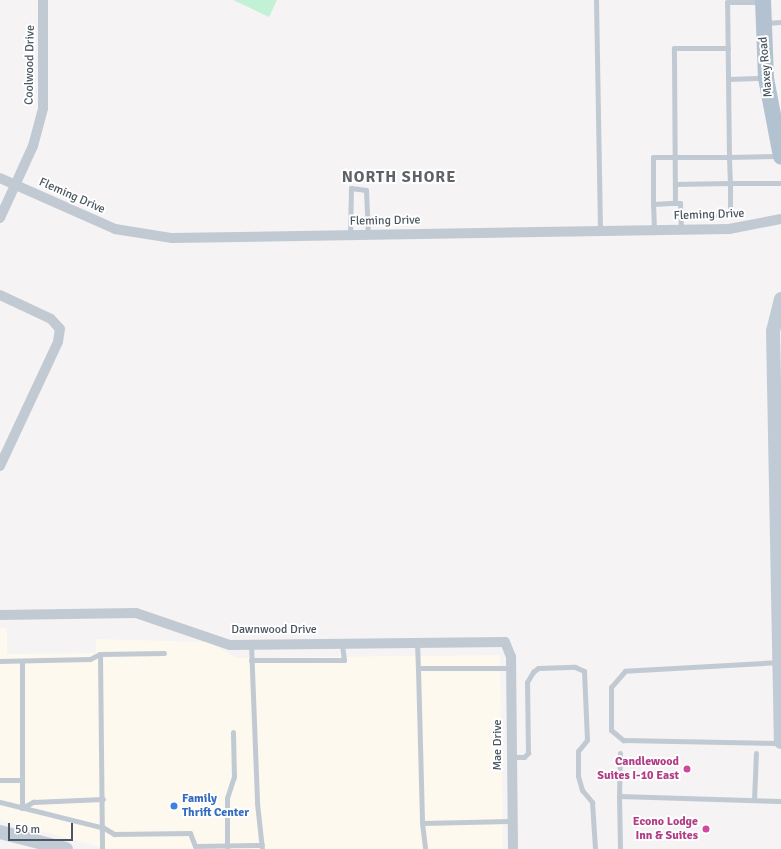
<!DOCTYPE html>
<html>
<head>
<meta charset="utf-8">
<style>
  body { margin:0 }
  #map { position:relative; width:781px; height:849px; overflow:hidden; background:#f5f3f3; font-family:Signika,sans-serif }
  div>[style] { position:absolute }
  .commercial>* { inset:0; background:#fdf9ef }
  .green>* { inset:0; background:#c3f1d5 }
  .lane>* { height:5px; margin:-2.5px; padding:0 2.5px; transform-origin:2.5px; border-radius:2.5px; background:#c1cad2 }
  .street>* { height:10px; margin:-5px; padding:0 5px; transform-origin:5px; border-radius:5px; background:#c1cad2 }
  .secondary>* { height:14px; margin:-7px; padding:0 7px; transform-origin:7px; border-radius:7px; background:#c1cbd6 }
  .primary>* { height:16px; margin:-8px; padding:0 8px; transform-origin:8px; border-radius:8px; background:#b3c2d1 }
  .dots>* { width:11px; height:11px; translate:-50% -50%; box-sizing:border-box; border:2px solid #fff; border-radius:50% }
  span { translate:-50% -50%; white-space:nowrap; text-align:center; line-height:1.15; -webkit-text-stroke:4px #fff; paint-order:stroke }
  .street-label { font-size:12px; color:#4a5661 }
  .hotel-label { font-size:12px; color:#b23c85; font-weight:700 }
  .right { translate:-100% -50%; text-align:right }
  .shop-label { font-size:12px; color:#366cbe; font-weight:700 }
  .left { translate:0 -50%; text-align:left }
  .district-label { font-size:16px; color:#5f6368; font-weight:700; letter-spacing:1px }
  .scale { position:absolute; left:8px; top:823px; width:65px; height:18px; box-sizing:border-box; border:2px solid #4a5661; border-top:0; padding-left:5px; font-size:12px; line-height:14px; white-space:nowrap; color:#4a5661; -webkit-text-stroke:3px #fff; paint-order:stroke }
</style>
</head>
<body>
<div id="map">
  <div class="commercial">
    <div style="clip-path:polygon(0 628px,7px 628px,7px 654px,96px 653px,96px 639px,208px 642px,237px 658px,500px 655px,503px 849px,107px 849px,0 820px)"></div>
  </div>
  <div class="green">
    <div style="clip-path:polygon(233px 0,277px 0,269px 17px)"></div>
  </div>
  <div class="lane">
    <div style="left:596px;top:0;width:230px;rotate:89deg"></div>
    <div style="left:766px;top:23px;width:15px;rotate:-4deg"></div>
    <div style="left:728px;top:79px;width:37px;rotate:-2deg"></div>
    <div style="left:780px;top:156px;width:51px;rotate:178.9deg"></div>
    <div style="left:729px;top:157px;width:26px;rotate:88deg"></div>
    <div style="left:730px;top:183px;width:51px"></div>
    <div style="left:675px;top:184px;width:55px;rotate:-1deg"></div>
    <div style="left:730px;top:183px;width:32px;rotate:90deg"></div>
    <div style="left:730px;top:215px;width:50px;rotate:180deg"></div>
    <div style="left:675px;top:203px;width:155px;rotate:-90.4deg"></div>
    <div style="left:674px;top:48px;width:54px"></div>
    <div style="left:653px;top:204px;width:47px;rotate:-90deg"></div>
    <div style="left:653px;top:157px;width:76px"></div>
    <div style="left:729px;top:157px;width:155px;rotate:-90.7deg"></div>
    <div style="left:727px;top:2px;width:35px"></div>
    <div style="left:654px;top:230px;width:26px;rotate:-92deg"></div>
    <div style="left:653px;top:204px;width:22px;rotate:-3deg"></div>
    <div style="left:675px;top:203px;width:5px"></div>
    <div style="left:680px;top:203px;width:26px;rotate:88deg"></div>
    <div style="left:350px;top:235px;width:47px;rotate:-88.8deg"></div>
    <div style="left:351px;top:188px;width:15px;rotate:8deg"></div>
    <div style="left:366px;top:190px;width:45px;rotate:87.5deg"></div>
    <div style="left:417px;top:642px;width:26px;rotate:88deg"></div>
    <div style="left:418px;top:668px;width:93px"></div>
    <div style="left:251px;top:644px;width:159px;rotate:87.8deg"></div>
    <div style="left:257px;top:803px;width:46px;rotate:83.8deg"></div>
    <div style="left:100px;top:654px;width:195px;rotate:89.4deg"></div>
    <div style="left:251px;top:660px;width:93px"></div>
    <div style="left:344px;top:660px;width:16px;rotate:-97deg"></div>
    <div style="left:0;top:661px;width:90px;rotate:-1.3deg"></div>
    <div style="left:90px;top:659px;width:11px;rotate:-27deg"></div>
    <div style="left:100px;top:654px;width:64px;rotate:-0.9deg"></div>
    <div style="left:22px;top:661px;width:119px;rotate:90deg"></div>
    <div style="left:779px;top:662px;width:154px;rotate:176.7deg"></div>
    <div style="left:625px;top:671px;width:21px;rotate:131deg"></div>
    <div style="left:611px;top:687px;width:43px;rotate:90deg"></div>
    <div style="left:611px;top:730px;width:16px;rotate:40deg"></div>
    <div style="left:623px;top:740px;width:157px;rotate:1.1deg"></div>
    <div style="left:418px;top:668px;width:155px;rotate:88.5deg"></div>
    <div style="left:422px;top:823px;width:90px;rotate:-1.3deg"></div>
    <div style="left:620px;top:753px;width:43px;rotate:91.3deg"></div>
    <div style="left:619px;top:796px;width:162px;rotate:1.8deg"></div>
    <div style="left:511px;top:757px;width:13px"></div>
    <div style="left:524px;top:757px;width:6px;rotate:-45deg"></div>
    <div style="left:528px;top:753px;width:71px;rotate:-90.8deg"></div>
    <div style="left:527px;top:682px;width:12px;rotate:-59deg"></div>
    <div style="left:533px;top:672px;width:6px;rotate:-39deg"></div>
    <div style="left:538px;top:668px;width:37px;rotate:-2deg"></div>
    <div style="left:575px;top:667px;width:10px;rotate:24deg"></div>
    <div style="left:584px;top:671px;width:69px;rotate:87.5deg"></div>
    <div style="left:587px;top:740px;width:14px;rotate:129deg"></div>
    <div style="left:578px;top:751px;width:25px;rotate:90deg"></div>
    <div style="left:578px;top:776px;width:15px;rotate:74deg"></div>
    <div style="left:582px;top:790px;width:16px;rotate:50deg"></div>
    <div style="left:592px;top:802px;width:47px;rotate:86.3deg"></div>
    <div style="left:0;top:780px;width:22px"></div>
    <div style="left:22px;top:780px;width:28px;rotate:90deg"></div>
    <div style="left:22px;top:808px;width:13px;rotate:-29deg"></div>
    <div style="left:33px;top:802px;width:70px;rotate:-2.5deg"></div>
    <div style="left:619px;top:796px;width:53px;rotate:88.9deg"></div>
    <div style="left:754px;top:800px;width:47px;rotate:-87.6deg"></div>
    <div style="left:0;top:802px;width:107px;rotate:14deg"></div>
    <div style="left:104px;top:828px;width:12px;rotate:31deg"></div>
    <div style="left:114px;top:834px;width:76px;rotate:-0.8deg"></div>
    <div style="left:190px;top:833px;width:14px;rotate:69deg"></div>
    <div style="left:195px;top:846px;width:67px;rotate:-0.9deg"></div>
    <div style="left:422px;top:823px;width:26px;rotate:83deg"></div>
    <div style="left:227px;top:849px;width:51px;rotate:-90deg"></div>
    <div style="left:227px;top:798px;width:22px;rotate:-72deg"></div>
    <div style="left:234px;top:777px;width:45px;rotate:-91.3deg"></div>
  </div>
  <div class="street">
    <div style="left:0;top:178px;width:126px;rotate:23.9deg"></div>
    <div style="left:115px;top:229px;width:58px;rotate:9deg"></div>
    <div style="left:172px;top:238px;width:557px;rotate:-0.93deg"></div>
    <div style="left:729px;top:229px;width:53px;rotate:-10.9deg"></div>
    <div style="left:0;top:218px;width:79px;rotate:-65.4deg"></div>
    <div style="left:33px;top:146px;width:39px;rotate:-75deg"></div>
    <div style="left:43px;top:108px;width:108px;rotate:-90deg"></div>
    <div style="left:0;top:295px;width:56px;rotate:25.2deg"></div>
    <div style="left:51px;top:319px;width:13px;rotate:48deg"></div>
    <div style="left:60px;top:329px;width:13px;rotate:99deg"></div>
    <div style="left:58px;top:342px;width:137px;rotate:115.1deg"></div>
    <div style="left:0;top:615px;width:136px;rotate:-0.8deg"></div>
    <div style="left:136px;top:613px;width:99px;rotate:18.8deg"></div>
    <div style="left:230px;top:645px;width:275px;rotate:-0.6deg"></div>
    <div style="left:505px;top:642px;width:16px;rotate:68deg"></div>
    <div style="left:511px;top:657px;width:192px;rotate:89.4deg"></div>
  </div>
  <div class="secondary">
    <div style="left:781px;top:299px;width:33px;rotate:104deg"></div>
    <div style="left:773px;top:331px;width:411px;rotate:88.9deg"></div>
    <div style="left:0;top:832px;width:68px;rotate:14.4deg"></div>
  </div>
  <div class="primary">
    <div style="left:763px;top:0;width:78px;rotate:87.8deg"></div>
    <div style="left:766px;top:78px;width:80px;rotate:79.2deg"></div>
  </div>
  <div class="dots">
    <div style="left:687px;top:769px;background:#d1479c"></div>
    <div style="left:174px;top:806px;background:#3f7fe0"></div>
    <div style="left:706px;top:829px;background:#d1479c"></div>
  </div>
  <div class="street-label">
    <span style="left:30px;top:65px;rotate:-89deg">Coolwood Drive</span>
    <span style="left:766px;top:67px;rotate:-95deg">Maxey Road</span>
    <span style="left:72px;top:196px;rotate:24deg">Fleming Drive</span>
    <span style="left:709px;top:215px;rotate:-2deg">Fleming Drive</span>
    <span style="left:385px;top:221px;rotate:-1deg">Fleming Drive</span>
    <span style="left:274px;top:630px">Dawnwood Drive</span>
    <span style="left:498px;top:745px;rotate:-90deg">Mae Drive</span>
  </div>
  <div class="hotel-label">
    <span class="right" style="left:679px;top:769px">Candlewood<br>Suites I-10 East</span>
    <span class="right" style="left:698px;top:829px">Econo Lodge<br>Inn &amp; Suites</span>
  </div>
  <div class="shop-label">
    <span class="left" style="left:182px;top:806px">Family<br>Thrift Center</span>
  </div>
  <div class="district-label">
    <span style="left:399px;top:177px">NORTH SHORE</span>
  </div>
  <div class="scale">50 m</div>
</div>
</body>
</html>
